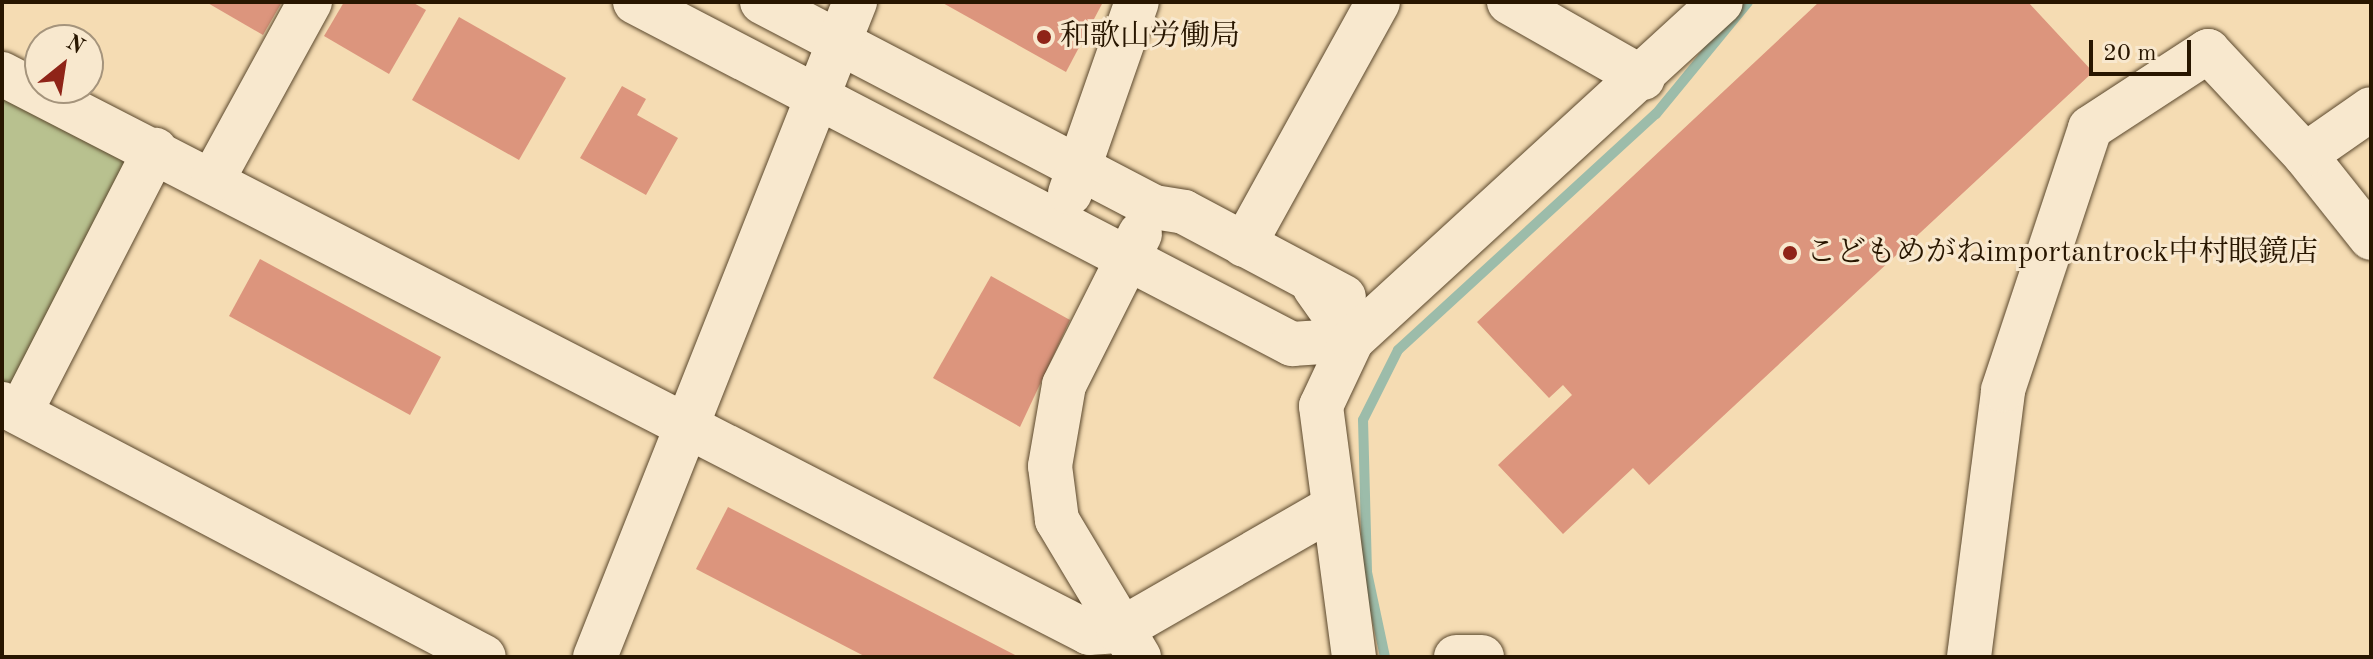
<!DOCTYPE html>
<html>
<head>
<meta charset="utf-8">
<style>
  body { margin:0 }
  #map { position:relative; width:2373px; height:659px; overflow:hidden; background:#f5dcb3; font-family:"Old Standard TT","Noto Serif JP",serif }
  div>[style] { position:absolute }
  .green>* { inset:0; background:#b8c18f }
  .stream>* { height:10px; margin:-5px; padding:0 5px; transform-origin:5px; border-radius:5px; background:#9cbcaa }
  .building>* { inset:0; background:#dc957d }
  .roads { filter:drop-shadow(0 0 2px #5b482d) drop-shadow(0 0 2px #5b482d) }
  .minor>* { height:44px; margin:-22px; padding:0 22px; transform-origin:22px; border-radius:22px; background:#f8e8ce }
  .dots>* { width:22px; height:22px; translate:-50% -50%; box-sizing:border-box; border:4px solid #f8e8ce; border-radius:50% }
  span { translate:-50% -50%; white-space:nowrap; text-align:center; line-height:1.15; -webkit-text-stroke:6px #f8e8ce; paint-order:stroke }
  .poi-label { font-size:30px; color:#281600 }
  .left { translate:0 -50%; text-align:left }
  .frame { position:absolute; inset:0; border:4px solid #281600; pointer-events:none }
  .north { position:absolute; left:24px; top:24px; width:80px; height:80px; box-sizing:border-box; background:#f8e8ce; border:2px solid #a5947c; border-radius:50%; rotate:30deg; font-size:22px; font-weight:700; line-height:32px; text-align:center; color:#281600 }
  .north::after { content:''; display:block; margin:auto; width:28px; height:36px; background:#8f2418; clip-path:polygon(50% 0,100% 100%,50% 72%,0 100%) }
  .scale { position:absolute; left:2089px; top:40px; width:102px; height:36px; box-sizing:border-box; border:4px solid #281600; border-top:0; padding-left:10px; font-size:24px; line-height:28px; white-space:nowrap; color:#281600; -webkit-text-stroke:6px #f8e8ce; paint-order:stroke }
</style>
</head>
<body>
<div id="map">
  <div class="green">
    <div style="clip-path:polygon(2px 92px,139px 154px,15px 398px,2px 391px)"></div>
  </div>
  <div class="stream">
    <div style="left:1385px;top:657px;width:87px;rotate:-102deg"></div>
    <div style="left:1367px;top:572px;width:152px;rotate:-91.5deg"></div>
    <div style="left:1363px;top:420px;width:78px;rotate:-63.4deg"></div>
    <div style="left:1398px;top:350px;width:350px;rotate:-42.5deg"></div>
    <div style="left:1656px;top:114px;width:145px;rotate:-50.6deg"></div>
  </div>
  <div class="building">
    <div style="clip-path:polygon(206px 2px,282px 2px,263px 35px)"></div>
    <div style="clip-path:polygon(344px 2px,412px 2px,426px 10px,389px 74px,324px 36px)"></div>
    <div style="clip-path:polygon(941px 2px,1103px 2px,1066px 72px)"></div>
    <div style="clip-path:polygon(1819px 2px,2028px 2px,2093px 72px,1649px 485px,1633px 468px,1563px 534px,1498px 465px,1572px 395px,1563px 385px,1549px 398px,1477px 322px)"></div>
    <div style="clip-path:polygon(459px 17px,566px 78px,519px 160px,412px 100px)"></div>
    <div style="clip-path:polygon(622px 86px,646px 99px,637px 115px,678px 138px,646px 195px,580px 158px)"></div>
    <div style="clip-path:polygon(260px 259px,441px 357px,410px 415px,229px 316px)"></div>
    <div style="clip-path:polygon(991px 276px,1070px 320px,1020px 427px,933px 378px)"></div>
    <div style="clip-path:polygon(728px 507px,1019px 657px,866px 657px,696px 569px)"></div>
  </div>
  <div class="roads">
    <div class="minor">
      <div style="left:635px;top:2px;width:741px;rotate:27.5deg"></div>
      <div style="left:1292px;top:344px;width:60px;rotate:-3.8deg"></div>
      <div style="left:1352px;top:340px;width:64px;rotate:-125.4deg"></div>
      <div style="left:762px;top:2px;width:442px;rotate:27.6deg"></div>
      <div style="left:1154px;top:207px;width:30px;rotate:9deg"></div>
      <div style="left:1184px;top:212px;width:181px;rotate:28deg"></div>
      <div style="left:1509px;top:2px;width:154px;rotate:29.6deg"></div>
      <div style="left:2px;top:74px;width:1222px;rotate:27.21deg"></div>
      <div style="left:1089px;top:633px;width:29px;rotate:-4deg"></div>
      <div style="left:1118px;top:631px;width:245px;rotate:-29.9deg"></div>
      <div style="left:2305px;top:155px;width:106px;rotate:51.5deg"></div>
      <div style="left:213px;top:179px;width:202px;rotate:-61.3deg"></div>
      <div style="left:1070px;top:193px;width:202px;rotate:-70.7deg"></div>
      <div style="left:1244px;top:245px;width:277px;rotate:-61.1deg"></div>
      <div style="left:2px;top:404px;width:544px;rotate:27.69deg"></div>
      <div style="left:20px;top:413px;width:296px;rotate:-62.8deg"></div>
      <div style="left:595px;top:657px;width:705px;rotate:-68.35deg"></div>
      <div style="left:1139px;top:657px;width:160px;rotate:-120.9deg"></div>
      <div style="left:1057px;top:520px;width:54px;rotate:-97.4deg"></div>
      <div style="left:1050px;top:466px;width:82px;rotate:-80.2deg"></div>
      <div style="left:1064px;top:385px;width:169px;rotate:-63.3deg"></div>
      <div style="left:1354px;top:657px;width:253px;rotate:-97.5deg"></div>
      <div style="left:1321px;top:406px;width:73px;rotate:-64.8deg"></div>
      <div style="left:1352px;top:340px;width:500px;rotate:-42.49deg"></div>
      <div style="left:1456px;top:657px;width:26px"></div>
      <div style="left:1969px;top:657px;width:269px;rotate:-82.7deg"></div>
      <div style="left:2003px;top:390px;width:276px;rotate:-71.6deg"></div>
      <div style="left:2090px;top:128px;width:141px;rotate:-33.1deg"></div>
      <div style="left:2208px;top:51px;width:142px;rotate:47deg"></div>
      <div style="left:2305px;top:155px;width:80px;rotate:-34.9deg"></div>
    </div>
  </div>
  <div class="dots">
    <div style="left:1044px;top:37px;background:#8f2418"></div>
    <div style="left:1790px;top:253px;background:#8f2418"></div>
  </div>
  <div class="poi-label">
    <span class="left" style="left:1060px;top:37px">和歌山労働局</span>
    <span class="left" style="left:1806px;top:253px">こどもめがねimportantrock中村眼鏡店</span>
  </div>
  <div class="frame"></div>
  <div class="north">N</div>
  <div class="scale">20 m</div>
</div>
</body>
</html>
